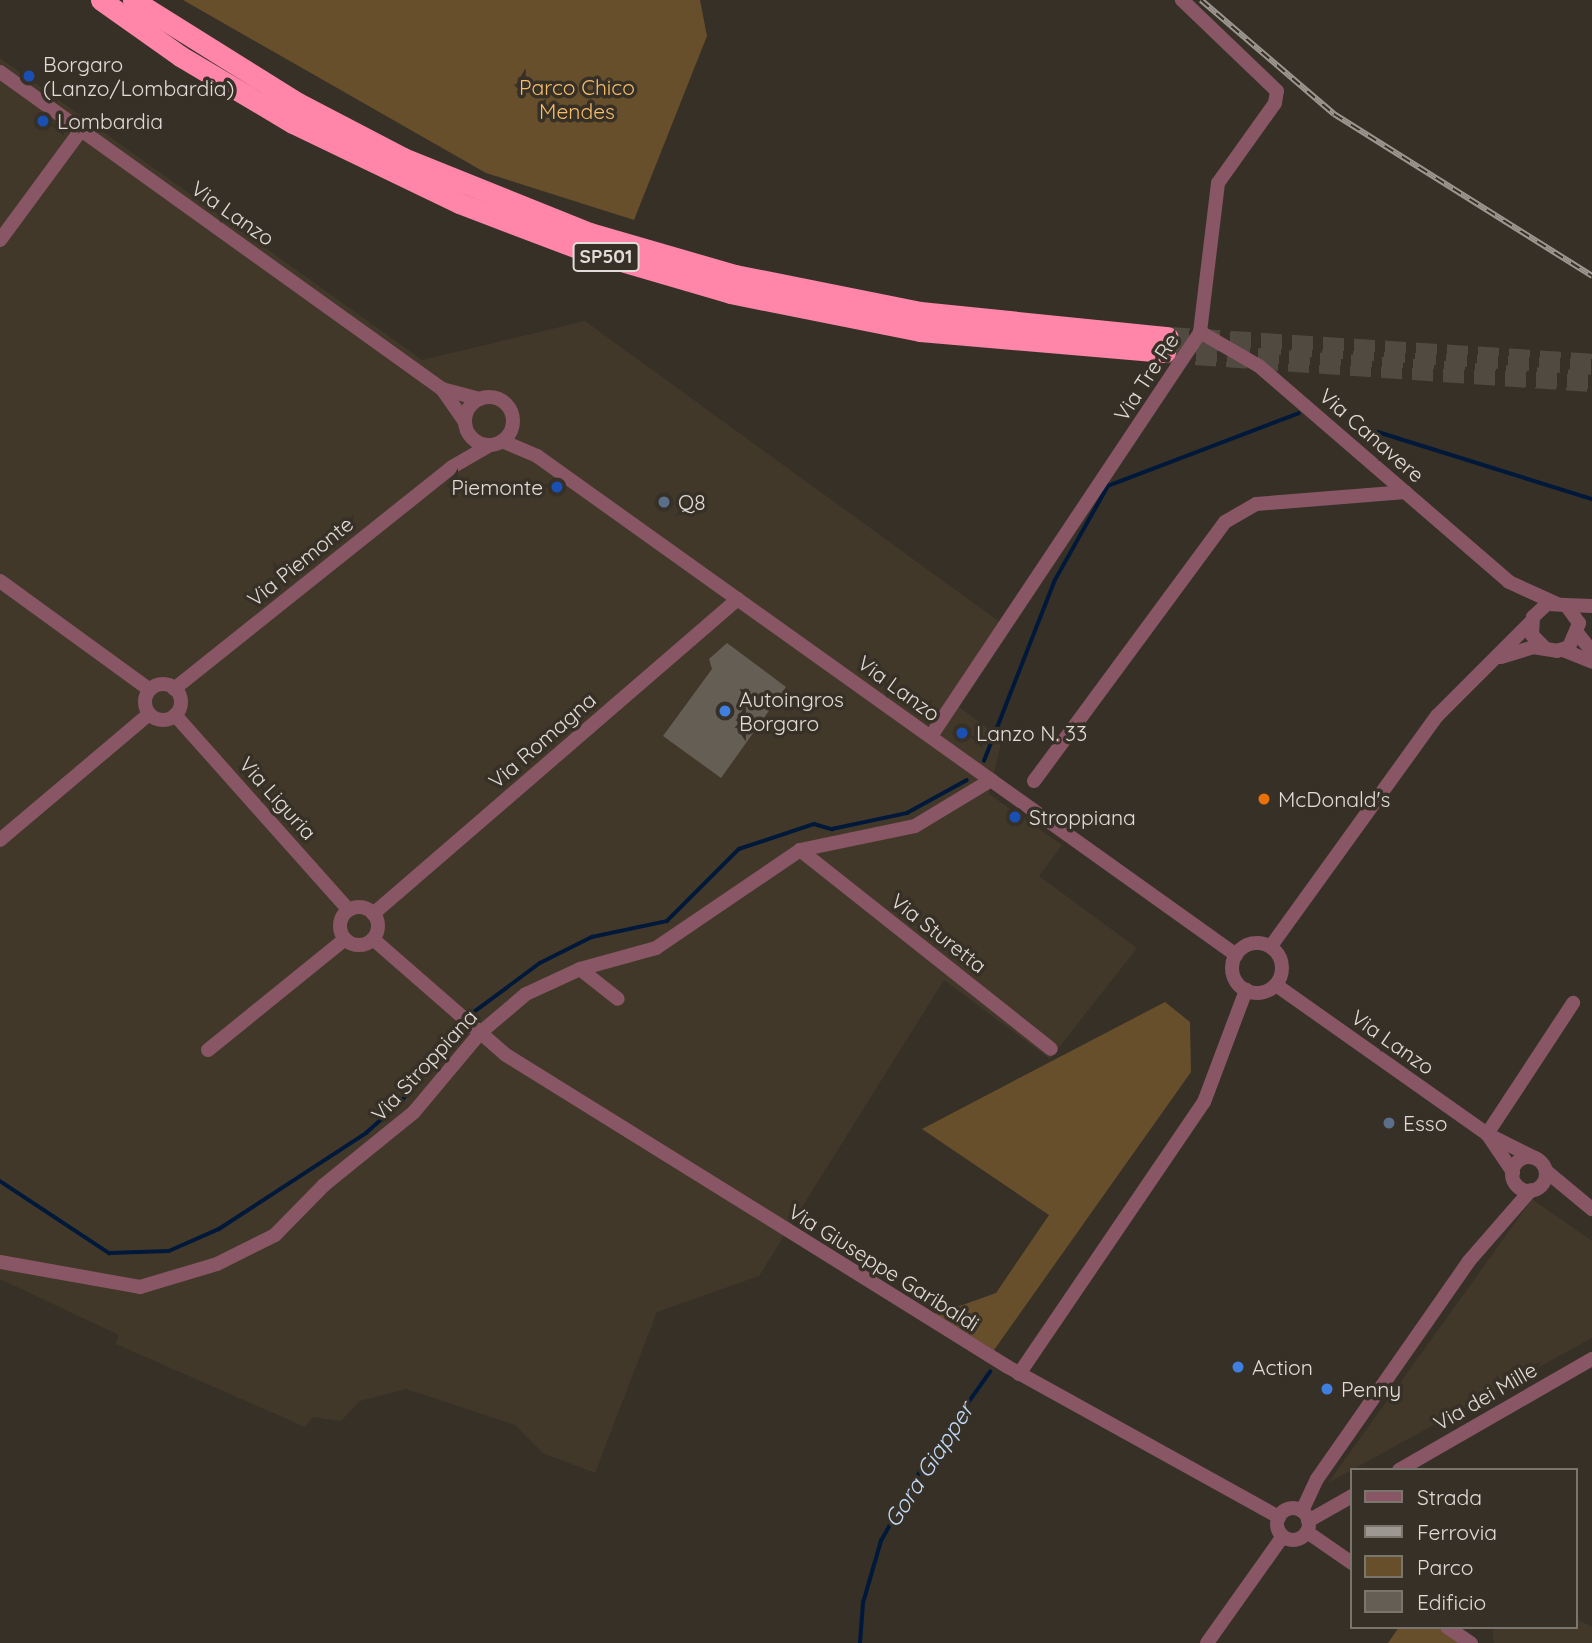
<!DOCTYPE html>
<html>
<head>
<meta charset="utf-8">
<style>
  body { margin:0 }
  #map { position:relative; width:1592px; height:1643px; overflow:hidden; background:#363027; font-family:Quicksand,sans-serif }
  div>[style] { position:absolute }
  .built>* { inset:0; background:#423829 }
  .green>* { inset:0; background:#674f2c }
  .stream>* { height:3.5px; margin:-1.75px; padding:0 1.75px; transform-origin:1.75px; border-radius:1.75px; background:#00193a }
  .building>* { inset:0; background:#655e54 }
  .highway-tunnel>* { height:21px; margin-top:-10.5px; transform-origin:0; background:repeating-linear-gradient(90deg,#504a41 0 21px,transparent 0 31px) }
  .minor>* { height:14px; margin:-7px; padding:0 7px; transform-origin:7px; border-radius:7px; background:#885664 }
  .minor>.ring { margin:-7px; padding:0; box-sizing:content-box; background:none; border:14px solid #885664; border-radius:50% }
  .highway>* { height:21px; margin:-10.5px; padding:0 10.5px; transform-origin:10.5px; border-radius:10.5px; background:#ff85a9 }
  .rail>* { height:6px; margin-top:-3px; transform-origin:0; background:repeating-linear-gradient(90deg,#363027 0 10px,#9d9791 0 20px); box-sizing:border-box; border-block:2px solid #9d9791 }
  .dots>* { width:19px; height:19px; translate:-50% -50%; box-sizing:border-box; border:4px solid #363027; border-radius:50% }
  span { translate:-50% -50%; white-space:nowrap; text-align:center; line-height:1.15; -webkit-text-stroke:7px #363027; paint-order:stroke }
  .shield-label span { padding:2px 5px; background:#363027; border:2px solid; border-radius:5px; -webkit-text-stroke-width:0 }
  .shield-label { font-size:19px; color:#e1dcd7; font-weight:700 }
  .poi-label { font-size:21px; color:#e1dcd7 }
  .left { translate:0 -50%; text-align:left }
  .right { translate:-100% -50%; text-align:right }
  .park-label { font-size:21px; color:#f7bd68 }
  .street-label { font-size:21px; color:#e1dcd7 }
  .water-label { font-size:23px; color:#c2d9f7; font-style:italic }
  .legend { position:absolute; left:1350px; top:1468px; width:228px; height:161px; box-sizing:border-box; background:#363027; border:2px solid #7a756d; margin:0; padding:9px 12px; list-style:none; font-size:21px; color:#e1dcd7 }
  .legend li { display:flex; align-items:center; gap:14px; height:35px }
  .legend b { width:35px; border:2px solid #7a756d }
</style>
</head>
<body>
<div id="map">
  <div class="built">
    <div style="clip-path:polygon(0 58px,422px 360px,585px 321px,1008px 628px,959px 707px,1002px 739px,989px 794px,1062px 845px,1039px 876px,1137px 948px,1050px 1059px,944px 980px,759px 1276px,657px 1312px,595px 1473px,543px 1453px,515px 1425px,406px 1389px,360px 1401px,341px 1421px,313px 1417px,305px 1427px,116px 1344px,119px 1335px,0 1279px)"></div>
    <div style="clip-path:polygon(1532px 1199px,1592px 1241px,1592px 1338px,1328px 1483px)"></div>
    <div style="clip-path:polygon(1576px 1619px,1592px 1627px,1592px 1643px,1494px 1643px,1492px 1627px,1576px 1627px)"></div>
  </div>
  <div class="green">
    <div style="clip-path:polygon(183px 0,700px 0,707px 36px,634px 220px,486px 173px)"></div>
    <div style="clip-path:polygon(1165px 1002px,1190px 1022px,1191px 1072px,994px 1350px,935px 1314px,942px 1304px,957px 1307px,996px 1293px,1049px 1215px,922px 1129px)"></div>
    <div style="clip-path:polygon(1399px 1627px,1437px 1627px,1462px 1643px,1388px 1643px)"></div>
  </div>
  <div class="stream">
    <div style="left:1378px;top:432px;width:224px;rotate:17.4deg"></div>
    <div style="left:984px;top:761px;width:194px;rotate:-68.6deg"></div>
    <div style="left:1055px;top:580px;width:108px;rotate:-60.6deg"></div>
    <div style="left:1108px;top:486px;width:204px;rotate:-20.9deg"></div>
    <div style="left:474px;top:1012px;width:82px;rotate:-36.6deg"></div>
    <div style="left:540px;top:963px;width:58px;rotate:-26.6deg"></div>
    <div style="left:592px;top:937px;width:77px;rotate:-12deg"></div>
    <div style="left:667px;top:921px;width:102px;rotate:-45deg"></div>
    <div style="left:739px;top:849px;width:79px;rotate:-18.4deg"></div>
    <div style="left:814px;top:824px;width:19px;rotate:16deg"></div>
    <div style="left:832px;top:829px;width:77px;rotate:-12deg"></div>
    <div style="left:907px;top:813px;width:68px;rotate:-28.8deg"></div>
    <div style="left:0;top:1181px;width:131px;rotate:33.4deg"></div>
    <div style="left:109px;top:1253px;width:60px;rotate:-1.9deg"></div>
    <div style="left:169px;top:1251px;width:55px;rotate:-23.7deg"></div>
    <div style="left:219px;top:1229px;width:176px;rotate:-33.1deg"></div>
    <div style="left:366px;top:1133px;width:44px;rotate:-41.3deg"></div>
    <div style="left:399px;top:1104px;width:89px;rotate:-50.9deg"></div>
    <div style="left:860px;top:1643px;width:40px;rotate:-85.7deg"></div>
    <div style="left:863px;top:1603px;width:65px;rotate:-73.8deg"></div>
    <div style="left:881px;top:1541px;width:84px;rotate:-60.7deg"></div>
    <div style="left:922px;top:1468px;width:118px;rotate:-54.7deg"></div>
  </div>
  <div class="building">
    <div style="clip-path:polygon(727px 643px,786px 687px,721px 778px,663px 736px,712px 669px,709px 659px)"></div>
  </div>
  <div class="highway-tunnel">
    <div style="left:1168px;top:337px;width:425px;rotate:3.6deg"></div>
    <div style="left:1165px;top:352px;width:428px;rotate:3.9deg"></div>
  </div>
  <div class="minor">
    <div style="left:0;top:72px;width:544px;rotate:35.65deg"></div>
    <div style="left:442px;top:389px;width:40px;rotate:55.1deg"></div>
    <div style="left:0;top:240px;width:137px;rotate:-53.6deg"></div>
    <div style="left:1200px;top:332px;width:68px;rotate:30deg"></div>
    <div style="left:1259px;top:366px;width:330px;rotate:40.8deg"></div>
    <div style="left:1509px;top:582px;width:51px;rotate:24.5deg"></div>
    <div style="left:442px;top:389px;width:39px;rotate:15deg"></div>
    <div class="ring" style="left:465px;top:397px;width:34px;height:34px"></div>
    <div style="left:502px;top:441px;width:38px;rotate:23deg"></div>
    <div style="left:537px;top:456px;width:859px;rotate:35.52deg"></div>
    <div style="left:0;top:581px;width:185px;rotate:36deg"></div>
    <div style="left:1566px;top:605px;width:26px;rotate:2deg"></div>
    <div style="left:1578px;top:634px;width:22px;rotate:51deg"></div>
    <div style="left:1563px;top:650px;width:31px;rotate:22deg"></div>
    <div style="left:1501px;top:657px;width:34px;rotate:-17deg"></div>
    <div style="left:1533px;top:647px;width:24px;rotate:9deg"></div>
    <div style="left:1557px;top:651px;width:13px;rotate:-18deg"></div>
    <div style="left:1569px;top:647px;width:26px;rotate:-67deg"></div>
    <div style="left:1579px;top:623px;width:22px;rotate:-126deg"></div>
    <div style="left:1566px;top:605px;width:19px;rotate:-177deg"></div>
    <div style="left:1547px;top:604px;width:19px;rotate:137deg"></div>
    <div style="left:1533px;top:617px;width:18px;rotate:93deg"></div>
    <div style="left:1532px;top:635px;width:20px;rotate:45deg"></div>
    <div class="ring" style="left:145px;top:684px;width:22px;height:22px"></div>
    <div style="left:174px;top:689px;width:356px;rotate:-38.6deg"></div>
    <div style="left:452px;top:467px;width:44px;rotate:-30.1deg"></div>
    <div style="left:175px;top:715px;width:261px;rotate:48.3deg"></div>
    <div style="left:931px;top:736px;width:485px;rotate:-56.3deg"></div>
    <div style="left:1200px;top:332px;width:150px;rotate:-83.1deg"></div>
    <div style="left:1218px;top:183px;width:98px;rotate:-54.5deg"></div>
    <div style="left:1275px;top:103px;width:12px;rotate:-81deg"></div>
    <div style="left:1277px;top:91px;width:132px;rotate:-136.2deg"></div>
    <div style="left:1034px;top:781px;width:322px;rotate:-53.6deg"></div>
    <div style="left:1225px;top:522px;width:36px;rotate:-30deg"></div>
    <div style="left:1256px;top:504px;width:150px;rotate:-4.6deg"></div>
    <div style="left:0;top:840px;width:195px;rotate:-40.2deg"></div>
    <div style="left:800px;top:850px;width:320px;rotate:38.4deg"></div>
    <div class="ring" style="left:340px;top:907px;width:24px;height:24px"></div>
    <div style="left:373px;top:914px;width:482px;rotate:-40.8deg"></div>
    <div style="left:373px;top:939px;width:176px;rotate:41.1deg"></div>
    <div style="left:506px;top:1055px;width:591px;rotate:31.86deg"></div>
    <div style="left:1008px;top:1367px;width:310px;rotate:29deg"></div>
    <div class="ring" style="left:1232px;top:943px;width:36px;height:36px"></div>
    <div style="left:1271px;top:946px;width:284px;rotate:-54.2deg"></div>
    <div style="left:1437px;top:716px;width:134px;rotate:-45deg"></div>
    <div style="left:580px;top:969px;width:48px;rotate:38.3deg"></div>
    <div style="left:1276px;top:985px;width:258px;rotate:35.2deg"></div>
    <div style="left:1487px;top:1134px;width:56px;rotate:26.6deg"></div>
    <div style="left:208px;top:1050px;width:176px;rotate:-39deg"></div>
    <div style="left:1487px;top:1134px;width:157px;rotate:-56.7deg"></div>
    <div style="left:1488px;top:1135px;width:45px;rotate:56deg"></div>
    <div class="ring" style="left:1512px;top:1157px;width:20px;height:20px"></div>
    <div style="left:1546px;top:1171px;width:60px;rotate:39.6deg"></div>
    <div style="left:0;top:1262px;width:142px;rotate:10.1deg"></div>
    <div style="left:140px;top:1287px;width:80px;rotate:-16.6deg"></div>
    <div style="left:217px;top:1264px;width:65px;rotate:-26.6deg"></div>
    <div style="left:275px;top:1235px;width:70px;rotate:-45.6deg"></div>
    <div style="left:324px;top:1185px;width:116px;rotate:-39deg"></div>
    <div style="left:414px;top:1112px;width:103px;rotate:-50.1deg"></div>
    <div style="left:480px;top:1033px;width:60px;rotate:-40.3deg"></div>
    <div style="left:526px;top:994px;width:60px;rotate:-24.8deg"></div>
    <div style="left:580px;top:969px;width:79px;rotate:-15.4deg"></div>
    <div style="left:656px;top:948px;width:174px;rotate:-34.2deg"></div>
    <div style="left:800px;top:850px;width:117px;rotate:-11.8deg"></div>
    <div style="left:915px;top:826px;width:89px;rotate:-31.2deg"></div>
    <div style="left:1019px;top:1374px;width:329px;rotate:-55.8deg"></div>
    <div style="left:1204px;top:1102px;width:120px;rotate:-69.4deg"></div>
    <div style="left:1399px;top:1470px;width:223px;rotate:-29.9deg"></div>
    <div class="ring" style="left:1277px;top:1508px;width:18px;height:18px"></div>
    <div style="left:1302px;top:1511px;width:35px;rotate:-65deg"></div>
    <div style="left:1317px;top:1479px;width:266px;rotate:-55.1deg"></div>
    <div style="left:1469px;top:1261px;width:94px;rotate:-48.9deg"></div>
    <div style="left:1308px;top:1521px;width:51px;rotate:-29.6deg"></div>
    <div style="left:1307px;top:1532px;width:55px;rotate:34.6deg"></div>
    <div style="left:1447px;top:1627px;width:29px;rotate:34deg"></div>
    <div style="left:1207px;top:1643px;width:131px;rotate:-54.6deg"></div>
  </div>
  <div class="highway">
    <div style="left:101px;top:0;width:97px;rotate:35.3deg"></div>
    <div style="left:180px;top:56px;width:131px;rotate:30.7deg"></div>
    <div style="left:293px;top:123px;width:184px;rotate:25.7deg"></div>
    <div style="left:459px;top:203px;width:129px;rotate:20.8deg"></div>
    <div style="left:580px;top:249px;width:156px;rotate:16.3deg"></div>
    <div style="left:730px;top:293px;width:194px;rotate:11.3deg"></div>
    <div style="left:920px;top:331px;width:246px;rotate:4.9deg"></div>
    <div style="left:133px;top:0;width:195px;rotate:32deg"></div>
    <div style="left:298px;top:103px;width:119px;rotate:27.6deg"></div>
    <div style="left:403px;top:158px;width:201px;rotate:21.9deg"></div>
    <div style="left:590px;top:233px;width:151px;rotate:16.2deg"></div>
    <div style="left:735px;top:275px;width:189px;rotate:11.3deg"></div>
    <div style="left:920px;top:312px;width:249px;rotate:5.8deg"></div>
  </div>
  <div class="rail">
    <div style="left:1201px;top:0;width:175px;rotate:40.6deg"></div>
    <div style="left:1334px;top:114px;width:305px;rotate:32.1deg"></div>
  </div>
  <div class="dots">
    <div style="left:29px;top:76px;background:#1a4fb4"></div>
    <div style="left:43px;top:121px;background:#1a4fb4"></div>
    <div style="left:557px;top:487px;background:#1a4fb4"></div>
    <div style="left:664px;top:502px;background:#5c6f8a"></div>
    <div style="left:725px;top:711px;background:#3f7fe0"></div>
    <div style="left:962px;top:733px;background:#1a4fb4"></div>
    <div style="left:1264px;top:799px;background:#e8710a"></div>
    <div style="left:1015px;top:817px;background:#1a4fb4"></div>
    <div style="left:1389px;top:1123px;background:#5c6f8a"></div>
    <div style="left:1238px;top:1367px;background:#3f7fe0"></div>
    <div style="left:1327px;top:1389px;background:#3f7fe0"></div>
  </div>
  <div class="shield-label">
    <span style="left:606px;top:257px">SP501</span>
  </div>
  <div class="poi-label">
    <span class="left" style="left:43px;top:76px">Borgaro<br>(Lanzo/Lombardia)</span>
    <span class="left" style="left:57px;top:121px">Lombardia</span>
    <span class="right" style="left:543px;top:487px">Piemonte</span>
    <span class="left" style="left:678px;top:502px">Q8</span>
    <span class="left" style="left:739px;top:711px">Autoingros<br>Borgaro</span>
    <span class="left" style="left:976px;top:733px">Lanzo N. 33</span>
    <span class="left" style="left:1278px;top:799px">McDonald's</span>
    <span class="left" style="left:1029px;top:817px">Stroppiana</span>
    <span class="left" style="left:1403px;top:1123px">Esso</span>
    <span class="left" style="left:1252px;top:1367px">Action</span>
    <span class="left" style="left:1341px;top:1389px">Penny</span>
  </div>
  <div class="park-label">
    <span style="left:577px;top:99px">Parco Chico<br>Mendes</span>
  </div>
  <div class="street-label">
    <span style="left:233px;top:213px;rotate:35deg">Via Lanzo</span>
    <span style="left:1146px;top:377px;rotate:-57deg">Via Tre Re</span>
    <span style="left:1372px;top:435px;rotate:41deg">Via Canavere</span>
    <span style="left:300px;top:561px;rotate:-39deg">Via Piemonte</span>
    <span style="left:899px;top:688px;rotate:36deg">Via Lanzo</span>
    <span style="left:542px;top:740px;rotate:-41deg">Via Romagna</span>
    <span style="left:278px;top:798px;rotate:48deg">Via Liguria</span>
    <span style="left:939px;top:933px;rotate:38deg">Via Sturetta</span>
    <span style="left:1393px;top:1042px;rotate:35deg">Via Lanzo</span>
    <span style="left:424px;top:1065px;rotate:-47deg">Via Stroppiana</span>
    <span style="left:884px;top:1267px;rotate:32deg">Via Giuseppe Garibaldi</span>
    <span style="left:1485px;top:1396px;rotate:-30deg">Via dei Mille</span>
  </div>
  <div class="water-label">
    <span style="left:929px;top:1465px;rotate:-57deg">Gora Giapper</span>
  </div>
  <ul class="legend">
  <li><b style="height:9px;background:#885664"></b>Strada</li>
  <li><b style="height:9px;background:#9d9791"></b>Ferrovia</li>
  <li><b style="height:19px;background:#674f2c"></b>Parco</li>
  <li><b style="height:19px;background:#655e54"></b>Edificio</li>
  </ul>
</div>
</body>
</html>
